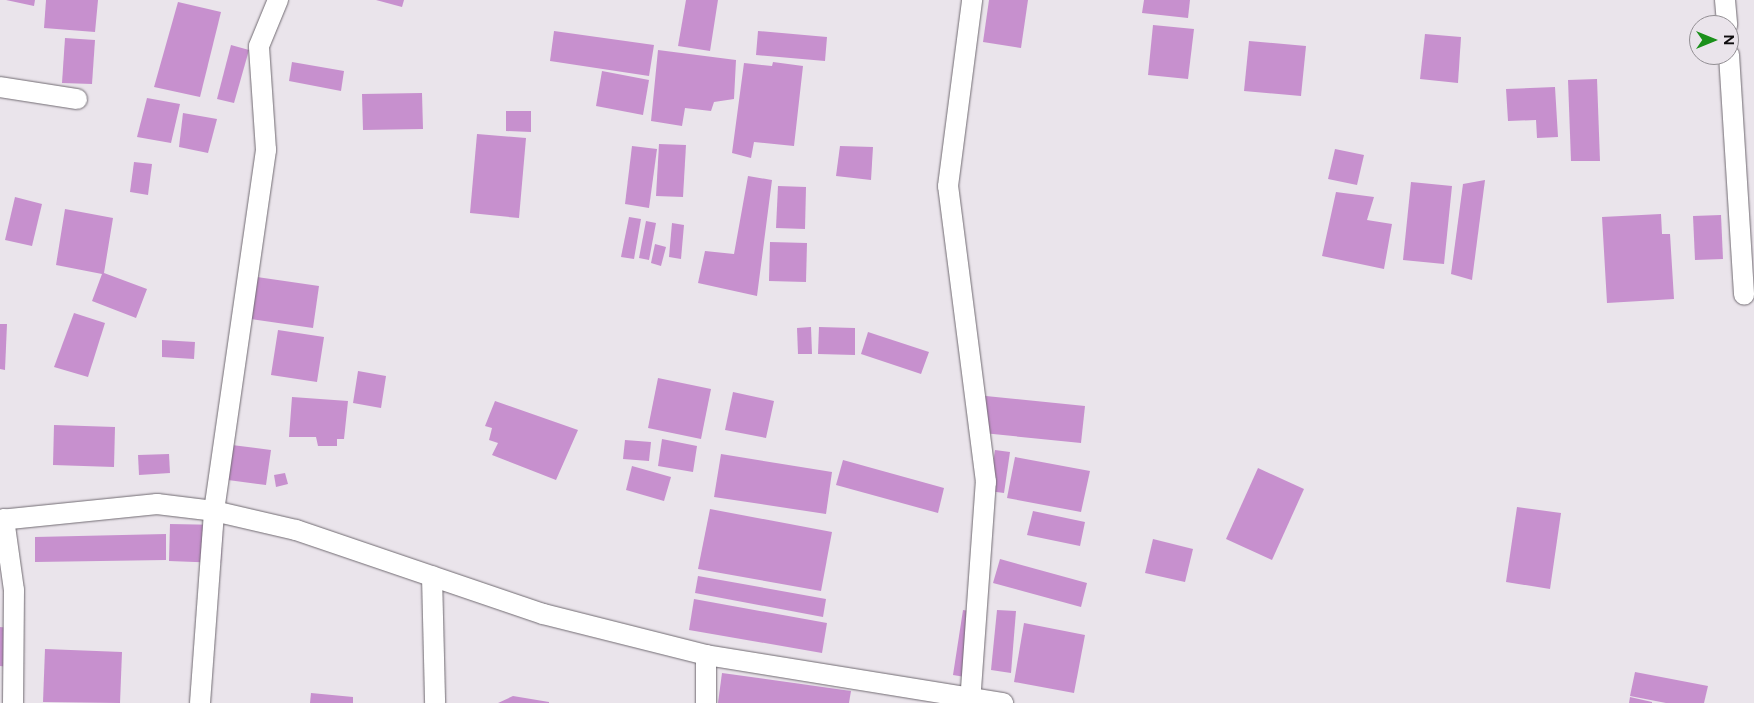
<!DOCTYPE html>
<html>
<head>
<meta charset="utf-8">
<style>
  body { margin:0 }
  #map { position:relative; width:1754px; height:703px; overflow:hidden; background:#eae4eb; font-family:Figtree,sans-serif }
  div>[style] { position:absolute }
  .building>* { inset:0; background:#c790ce }
  .roads { filter:drop-shadow(0 0 1px #716b72) drop-shadow(0 0 1px #716b72) }
  .minor>* { height:20px; margin:-10px; padding:0 10px; transform-origin:10px; border-radius:10px; background:#fff }
  span { translate:-50% -50%; white-space:nowrap; text-align:center; line-height:1.15; -webkit-text-stroke:4px #eae4eb; paint-order:stroke }
  .north { position:absolute; left:1689px; top:15px; width:50px; height:50px; box-sizing:border-box; background:#eae4eb; border:1px solid #928e93; border-radius:50%; rotate:90deg; font-size:14px; font-weight:700; line-height:20px; text-align:center; color:#0f0d0f }
  .north::after { content:''; display:block; margin:auto; width:18px; height:22px; background:#1b901b; clip-path:polygon(50% 0,100% 100%,50% 72%,0 100%) }
</style>
</head>
<body>
<div id="map">
  <div class="building">
    <div style="clip-path:polygon(6px 0,35px 0,34px 6px)"></div>
    <div style="clip-path:polygon(46px 0,98px 0,95px 32px,44px 28px)"></div>
    <div style="clip-path:polygon(376px 0,404px 0,402px 7px)"></div>
    <div style="clip-path:polygon(686px 0,718px 0,710px 51px,678px 46px)"></div>
    <div style="clip-path:polygon(989px 0,1028px 0,1021px 48px,983px 42px)"></div>
    <div style="clip-path:polygon(1144px 0,1190px 0,1188px 18px,1142px 13px)"></div>
    <div style="clip-path:polygon(178px 2px,221px 12px,200px 97px,154px 87px)"></div>
    <div style="clip-path:polygon(1153px 25px,1194px 29px,1188px 79px,1148px 75px)"></div>
    <div style="clip-path:polygon(554px 31px,654px 45px,649px 76px,550px 61px)"></div>
    <div style="clip-path:polygon(758px 31px,827px 37px,825px 61px,756px 55px)"></div>
    <div style="clip-path:polygon(1425px 34px,1461px 37px,1458px 83px,1420px 79px)"></div>
    <div style="clip-path:polygon(65px 38px,95px 40px,92px 84px,62px 83px)"></div>
    <div style="clip-path:polygon(1249px 41px,1306px 46px,1301px 96px,1244px 91px)"></div>
    <div style="clip-path:polygon(231px 45px,249px 50px,234px 103px,217px 99px)"></div>
    <div style="clip-path:polygon(658px 50px,736px 60px,734px 99px,714px 102px,711px 111px,685px 108px,682px 126px,651px 121px)"></div>
    <div style="clip-path:polygon(292px 62px,344px 71px,341px 91px,289px 81px)"></div>
    <div style="clip-path:polygon(773px 62px,803px 66px,794px 146px,754px 142px,751px 158px,732px 153px,744px 63px,772px 66px)"></div>
    <div style="clip-path:polygon(602px 71px,649px 80px,643px 115px,596px 106px)"></div>
    <div style="clip-path:polygon(1597px 79px,1600px 161px,1571px 161px,1568px 80px)"></div>
    <div style="clip-path:polygon(1555px 87px,1558px 137px,1537px 138px,1536px 120px,1508px 121px,1506px 89px)"></div>
    <div style="clip-path:polygon(422px 93px,423px 129px,363px 130px,362px 94px)"></div>
    <div style="clip-path:polygon(147px 98px,180px 104px,171px 143px,137px 137px)"></div>
    <div style="clip-path:polygon(506px 111px,531px 111px,531px 132px,506px 131px)"></div>
    <div style="clip-path:polygon(183px 113px,217px 119px,208px 153px,179px 147px)"></div>
    <div style="clip-path:polygon(477px 134px,526px 138px,519px 218px,470px 213px)"></div>
    <div style="clip-path:polygon(659px 144px,686px 145px,683px 197px,656px 196px)"></div>
    <div style="clip-path:polygon(632px 146px,657px 149px,649px 208px,625px 204px)"></div>
    <div style="clip-path:polygon(840px 146px,873px 147px,871px 180px,836px 176px)"></div>
    <div style="clip-path:polygon(1335px 149px,1364px 155px,1357px 185px,1328px 179px)"></div>
    <div style="clip-path:polygon(134px 162px,152px 164px,148px 195px,130px 192px)"></div>
    <div style="clip-path:polygon(748px 176px,772px 180px,757px 296px,698px 283px,705px 251px,734px 254px)"></div>
    <div style="clip-path:polygon(1485px 180px,1472px 280px,1451px 274px,1463px 184px)"></div>
    <div style="clip-path:polygon(1411px 182px,1452px 186px,1444px 264px,1403px 260px)"></div>
    <div style="clip-path:polygon(778px 186px,806px 187px,805px 229px,776px 228px)"></div>
    <div style="clip-path:polygon(1336px 192px,1374px 197px,1367px 220px,1392px 224px,1384px 269px,1322px 256px)"></div>
    <div style="clip-path:polygon(15px 197px,42px 204px,32px 246px,5px 240px)"></div>
    <div style="clip-path:polygon(65px 209px,113px 218px,104px 273px,147px 289px,136px 318px,92px 301px,102px 274px,56px 265px)"></div>
    <div style="clip-path:polygon(1661px 214px,1662px 234px,1670px 234px,1674px 299px,1607px 303px,1602px 217px)"></div>
    <div style="clip-path:polygon(1721px 215px,1723px 259px,1695px 260px,1693px 216px)"></div>
    <div style="clip-path:polygon(629px 217px,641px 219px,634px 259px,621px 257px)"></div>
    <div style="clip-path:polygon(646px 221px,656px 223px,649px 260px,639px 258px)"></div>
    <div style="clip-path:polygon(672px 223px,684px 225px,681px 259px,669px 257px)"></div>
    <div style="clip-path:polygon(770px 242px,807px 243px,806px 282px,769px 281px)"></div>
    <div style="clip-path:polygon(655px 244px,666px 247px,661px 266px,651px 263px)"></div>
    <div style="clip-path:polygon(257px 277px,319px 286px,313px 328px,251px 319px)"></div>
    <div style="clip-path:polygon(74px 313px,105px 323px,88px 377px,54px 367px)"></div>
    <div style="clip-path:polygon(0 324px,7px 324px,5px 370px,0 369px)"></div>
    <div style="clip-path:polygon(811px 327px,812px 354px,798px 354px,797px 328px)"></div>
    <div style="clip-path:polygon(819px 327px,855px 328px,855px 355px,818px 354px)"></div>
    <div style="clip-path:polygon(278px 330px,324px 337px,317px 382px,271px 375px)"></div>
    <div style="clip-path:polygon(868px 332px,929px 352px,921px 374px,861px 354px)"></div>
    <div style="clip-path:polygon(162px 340px,195px 342px,194px 359px,162px 357px)"></div>
    <div style="clip-path:polygon(358px 371px,386px 376px,381px 408px,353px 403px)"></div>
    <div style="clip-path:polygon(658px 378px,711px 389px,701px 439px,648px 428px)"></div>
    <div style="clip-path:polygon(733px 392px,774px 401px,766px 438px,725px 430px)"></div>
    <div style="clip-path:polygon(976px 395px,1085px 406px,1081px 443px,973px 432px)"></div>
    <div style="clip-path:polygon(292px 397px,348px 401px,344px 439px,337px 439px,337px 446px,318px 446px,316px 437px,289px 437px)"></div>
    <div style="clip-path:polygon(495px 401px,578px 430px,556px 480px,492px 455px,498px 443px,489px 440px,492px 428px,485px 426px)"></div>
    <div style="clip-path:polygon(54px 425px,115px 427px,114px 467px,53px 465px)"></div>
    <div style="clip-path:polygon(662px 439px,697px 446px,693px 472px,658px 466px)"></div>
    <div style="clip-path:polygon(625px 440px,651px 442px,649px 461px,623px 459px)"></div>
    <div style="clip-path:polygon(232px 445px,271px 450px,266px 485px,228px 480px)"></div>
    <div style="clip-path:polygon(995px 450px,1010px 452px,1004px 493px,989px 491px)"></div>
    <div style="clip-path:polygon(169px 454px,170px 473px,139px 475px,138px 455px)"></div>
    <div style="clip-path:polygon(721px 454px,832px 472px,826px 514px,714px 497px)"></div>
    <div style="clip-path:polygon(1015px 457px,1090px 471px,1081px 512px,1007px 498px)"></div>
    <div style="clip-path:polygon(843px 460px,944px 488px,938px 513px,836px 485px)"></div>
    <div style="clip-path:polygon(632px 466px,671px 477px,664px 501px,626px 490px)"></div>
    <div style="clip-path:polygon(1258px 468px,1304px 489px,1272px 560px,1226px 539px)"></div>
    <div style="clip-path:polygon(285px 473px,288px 484px,276px 487px,274px 475px)"></div>
    <div style="clip-path:polygon(1517px 507px,1561px 513px,1550px 589px,1506px 582px)"></div>
    <div style="clip-path:polygon(710px 509px,832px 532px,821px 591px,698px 569px)"></div>
    <div style="clip-path:polygon(1033px 511px,1085px 522px,1080px 546px,1027px 535px)"></div>
    <div style="clip-path:polygon(170px 524px,223px 525px,221px 563px,169px 561px)"></div>
    <div style="clip-path:polygon(166px 534px,166px 560px,35px 562px,35px 537px)"></div>
    <div style="clip-path:polygon(1153px 539px,1193px 549px,1185px 582px,1145px 573px)"></div>
    <div style="clip-path:polygon(1000px 559px,1087px 583px,1081px 607px,993px 583px)"></div>
    <div style="clip-path:polygon(698px 576px,826px 599px,823px 617px,695px 593px)"></div>
    <div style="clip-path:polygon(694px 599px,827px 623px,822px 653px,689px 630px)"></div>
    <div style="clip-path:polygon(963px 610px,982px 613px,971px 678px,953px 675px)"></div>
    <div style="clip-path:polygon(997px 610px,1016px 611px,1011px 673px,991px 670px)"></div>
    <div style="clip-path:polygon(1024px 623px,1085px 635px,1074px 693px,1014px 682px)"></div>
    <div style="clip-path:polygon(0 627px,10px 628px,9px 667px,0 666px)"></div>
    <div style="clip-path:polygon(45px 649px,122px 652px,120px 703px,43px 702px)"></div>
    <div style="clip-path:polygon(1635px 672px,1708px 686px,1704px 703px,1666px 703px,1630px 696px)"></div>
    <div style="clip-path:polygon(722px 673px,851px 691px,849px 703px,718px 703px)"></div>
    <div style="clip-path:polygon(311px 693px,353px 697px,353px 703px,310px 703px)"></div>
    <div style="clip-path:polygon(513px 696px,549px 702px,549px 703px,498px 703px)"></div>
    <div style="clip-path:polygon(1630px 697px,1652px 702px,1652px 703px,1629px 703px)"></div>
  </div>
  <div class="roads">
    <div class="minor">
      <div style="left:1725px;top:0;width:25px;rotate:85deg"></div>
      <div style="left:1729px;top:55px;width:240px;rotate:86.4deg"></div>
      <div style="left:0;top:87px;width:78px;rotate:8.9deg"></div>
      <div style="left:4px;top:519px;width:72px;rotate:82deg"></div>
      <div style="left:14px;top:590px;width:113px;rotate:90.5deg"></div>
      <div style="left:0;top:520px;width:158px;rotate:-5.8deg"></div>
      <div style="left:157px;top:504px;width:57px;rotate:7deg"></div>
      <div style="left:214px;top:511px;width:84px;rotate:13deg"></div>
      <div style="left:296px;top:530px;width:261px;rotate:18.8deg"></div>
      <div style="left:543px;top:614px;width:168px;rotate:14.1deg"></div>
      <div style="left:706px;top:655px;width:301px;rotate:9.2deg"></div>
      <div style="left:432px;top:576px;width:127px;rotate:88.6deg"></div>
      <div style="left:200px;top:703px;width:193px;rotate:-85.8deg"></div>
      <div style="left:214px;top:511px;width:365px;rotate:-81.8deg"></div>
      <div style="left:266px;top:150px;width:104px;rotate:-93.9deg"></div>
      <div style="left:259px;top:46px;width:50px;rotate:-67.6deg"></div>
      <div style="left:706px;top:703px;width:48px;rotate:-90deg"></div>
      <div style="left:970px;top:703px;width:222px;rotate:-85.9deg"></div>
      <div style="left:986px;top:482px;width:298px;rotate:-97.3deg"></div>
      <div style="left:948px;top:186px;width:188px;rotate:-82.6deg"></div>
    </div>
  </div>
  <div class="north">N</div>
</div>
</body>
</html>
